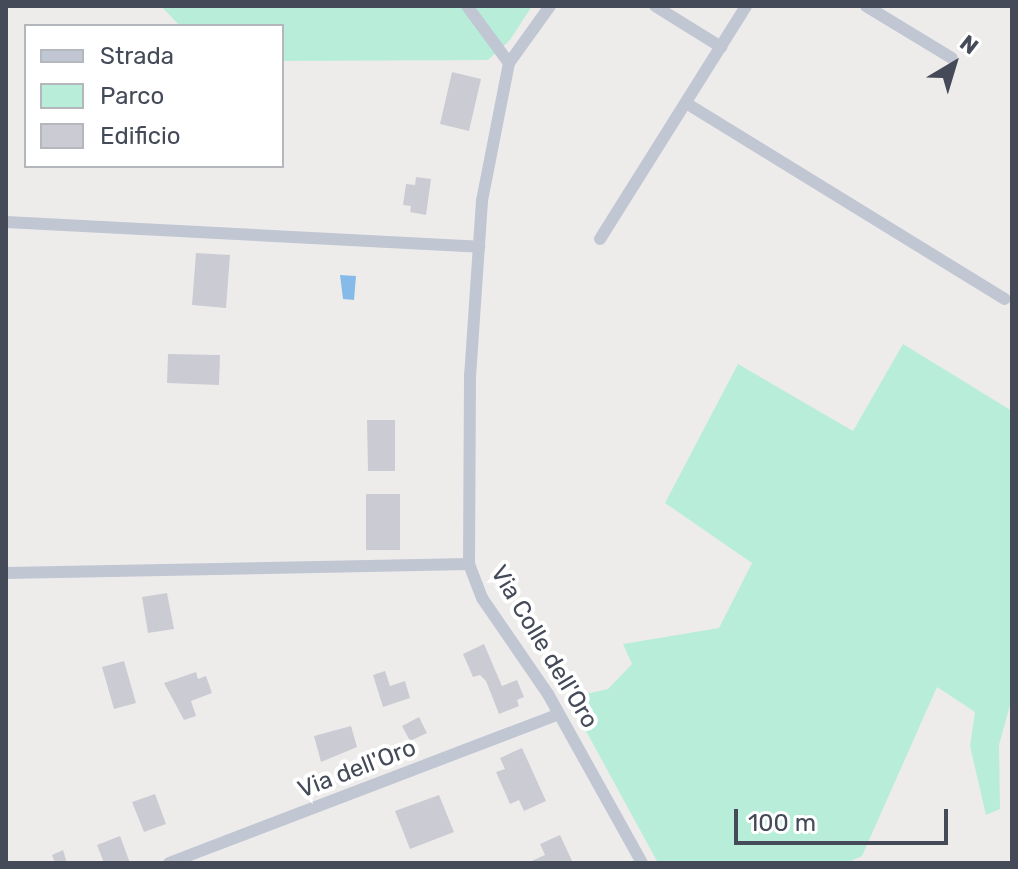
<!DOCTYPE html>
<html>
<head>
<meta charset="utf-8">
<style>
  body { margin:0 }
  #map { position:relative; width:1018px; height:869px; overflow:hidden; background:#eeeceb; font-family:Rubik,sans-serif }
  div>[style] { position:absolute }
  .green>* { inset:0; background:#b8edda }
  .water>* { inset:0; background:#86bbe9 }
  .building>* { inset:0; background:#cbccd3 }
  .street>* { height:12px; margin:-6px; padding:0 6px; transform-origin:6px; border-radius:6px; background:#c1c6d3 }
  span { translate:-50% -50%; white-space:nowrap; text-align:center; line-height:1.15; -webkit-text-stroke:8px #fff; paint-order:stroke }
  .street-label { font-size:24px; color:#444a58 }
  .frame { position:absolute; inset:0; border:8px solid #444a58; pointer-events:none }
  .legend { position:absolute; left:24px; top:24px; width:260px; height:144px; box-sizing:border-box; background:#fff; border:2px solid #b4b7bc; margin:0; padding:10px 14px; list-style:none; font-size:24px; color:#444a58 }
  .legend li { display:flex; align-items:center; gap:16px; height:40px }
  .legend b { width:40px; border:2px solid #b4b7bc }
  .north { position:absolute; left:914px; top:24px; width:80px; height:80px; -webkit-text-stroke:6px #fff; paint-order:stroke; rotate:38deg; font-size:22px; font-weight:700; line-height:32px; text-align:center; color:#444a58 }
  .north::after { content:''; display:block; margin:auto; width:28px; height:36px; background:#444a58; clip-path:polygon(50% 0,100% 100%,50% 72%,0 100%) }
  .scale { position:absolute; left:734px; top:809px; width:214px; height:36px; box-sizing:border-box; border:4px solid #444a58; border-top:0; padding-left:10px; font-size:24px; line-height:28px; white-space:nowrap; color:#444a58; -webkit-text-stroke:6px #fff; paint-order:stroke }
</style>
</head>
<body>
<div id="map">
  <div class="green">
    <div style="clip-path:polygon(161px 6px,532px 6px,510px 40px,488px 60px,282px 61px,282px 26px,180px 26px)"></div>
    <div style="clip-path:polygon(903px 344px,1012px 411px,1012px 698px,999px 745px,1000px 809px,986px 815px,970px 746px,975px 712px,937px 687px,862px 856px,846px 863px,658px 863px,568px 698px,608px 689px,632px 664px,623px 644px,719px 628px,752px 563px,665px 503px,738px 364px,853px 431px)"></div>
  </div>
  <div class="water">
    <div style="clip-path:polygon(340px 275px,356px 276px,354px 300px,343px 299px)"></div>
  </div>
  <div class="building">
    <div style="clip-path:polygon(452px 72px,481px 79px,469px 131px,440px 124px)"></div>
    <div style="clip-path:polygon(416px 177px,431px 179px,426px 215px,410px 212px,411px 206px,403px 205px,406px 184px,415px 185px)"></div>
    <div style="clip-path:polygon(196px 253px,230px 255px,226px 308px,192px 305px)"></div>
    <div style="clip-path:polygon(168px 354px,220px 355px,219px 385px,167px 383px)"></div>
    <div style="clip-path:polygon(367px 420px,395px 420px,395px 471px,368px 471px)"></div>
    <div style="clip-path:polygon(366px 494px,400px 494px,400px 550px,366px 550px)"></div>
    <div style="clip-path:polygon(167px 593px,174px 629px,148px 633px,142px 597px)"></div>
    <div style="clip-path:polygon(484px 644px,502px 686px,517px 680px,524px 697px,517px 700px,519px 706px,499px 714px,486px 681px,480px 675px,473px 677px,463px 654px)"></div>
    <div style="clip-path:polygon(124px 661px,136px 703px,114px 709px,102px 667px)"></div>
    <div style="clip-path:polygon(385px 671px,390px 686px,405px 681px,410px 698px,383px 707px,373px 675px)"></div>
    <div style="clip-path:polygon(196px 672px,198px 679px,206px 676px,212px 693px,191px 701px,196px 716px,184px 720px,164px 683px)"></div>
    <div style="clip-path:polygon(419px 717px,427px 733px,410px 741px,402px 726px)"></div>
    <div style="clip-path:polygon(351px 726px,357px 747px,321px 762px,314px 736px)"></div>
    <div style="clip-path:polygon(522px 748px,546px 801px,524px 811px,519px 800px,510px 804px,496px 772px,505px 769px,500px 758px)"></div>
    <div style="clip-path:polygon(155px 794px,166px 824px,144px 832px,132px 802px)"></div>
    <div style="clip-path:polygon(439px 795px,454px 832px,410px 849px,395px 811px)"></div>
    <div style="clip-path:polygon(560px 835px,573px 863px,527px 863px,545px 855px,540px 844px)"></div>
    <div style="clip-path:polygon(120px 836px,130px 863px,104px 863px,97px 845px)"></div>
    <div style="clip-path:polygon(63px 850px,67px 863px,55px 863px,52px 855px)"></div>
  </div>
  <div class="street">
    <div style="left:467px;top:6px;width:71px;rotate:53.6deg"></div>
    <div style="left:550px;top:6px;width:70px;rotate:125.7deg"></div>
    <div style="left:509px;top:63px;width:141px;rotate:101.1deg"></div>
    <div style="left:482px;top:201px;width:174px;rotate:93.9deg"></div>
    <div style="left:470px;top:375px;width:189px;rotate:90.3deg"></div>
    <div style="left:469px;top:564px;width:36px;rotate:69deg"></div>
    <div style="left:482px;top:598px;width:116px;rotate:55.5deg"></div>
    <div style="left:548px;top:694px;width:193px;rotate:60.9deg"></div>
    <div style="left:655px;top:6px;width:78px;rotate:31.8deg"></div>
    <div style="left:866px;top:6px;width:100px;rotate:31.2deg"></div>
    <div style="left:686px;top:103px;width:374px;rotate:31.6deg"></div>
    <div style="left:6px;top:222px;width:474px;rotate:3deg"></div>
    <div style="left:600px;top:239px;width:275px;rotate:-57.9deg"></div>
    <div style="left:6px;top:573px;width:463px;rotate:-1.1deg"></div>
    <div style="left:169px;top:863px;width:417px;rotate:-20.9deg"></div>
  </div>
  <div class="street-label">
    <span style="left:544px;top:647px;rotate:59deg">Via Colle dell'Oro</span>
    <span style="left:357px;top:769px;rotate:-21deg">Via dell'Oro</span>
  </div>
  <div class="frame"></div>
  <ul class="legend">
  <li><b style="height:10px;background:#c1c6d3"></b>Strada</li>
  <li><b style="height:22px;background:#b8edda"></b>Parco</li>
  <li><b style="height:22px;background:#cbccd3"></b>Edificio</li>
  </ul>
  <div class="north">N</div>
  <div class="scale">100 m</div>
</div>
</body>
</html>
